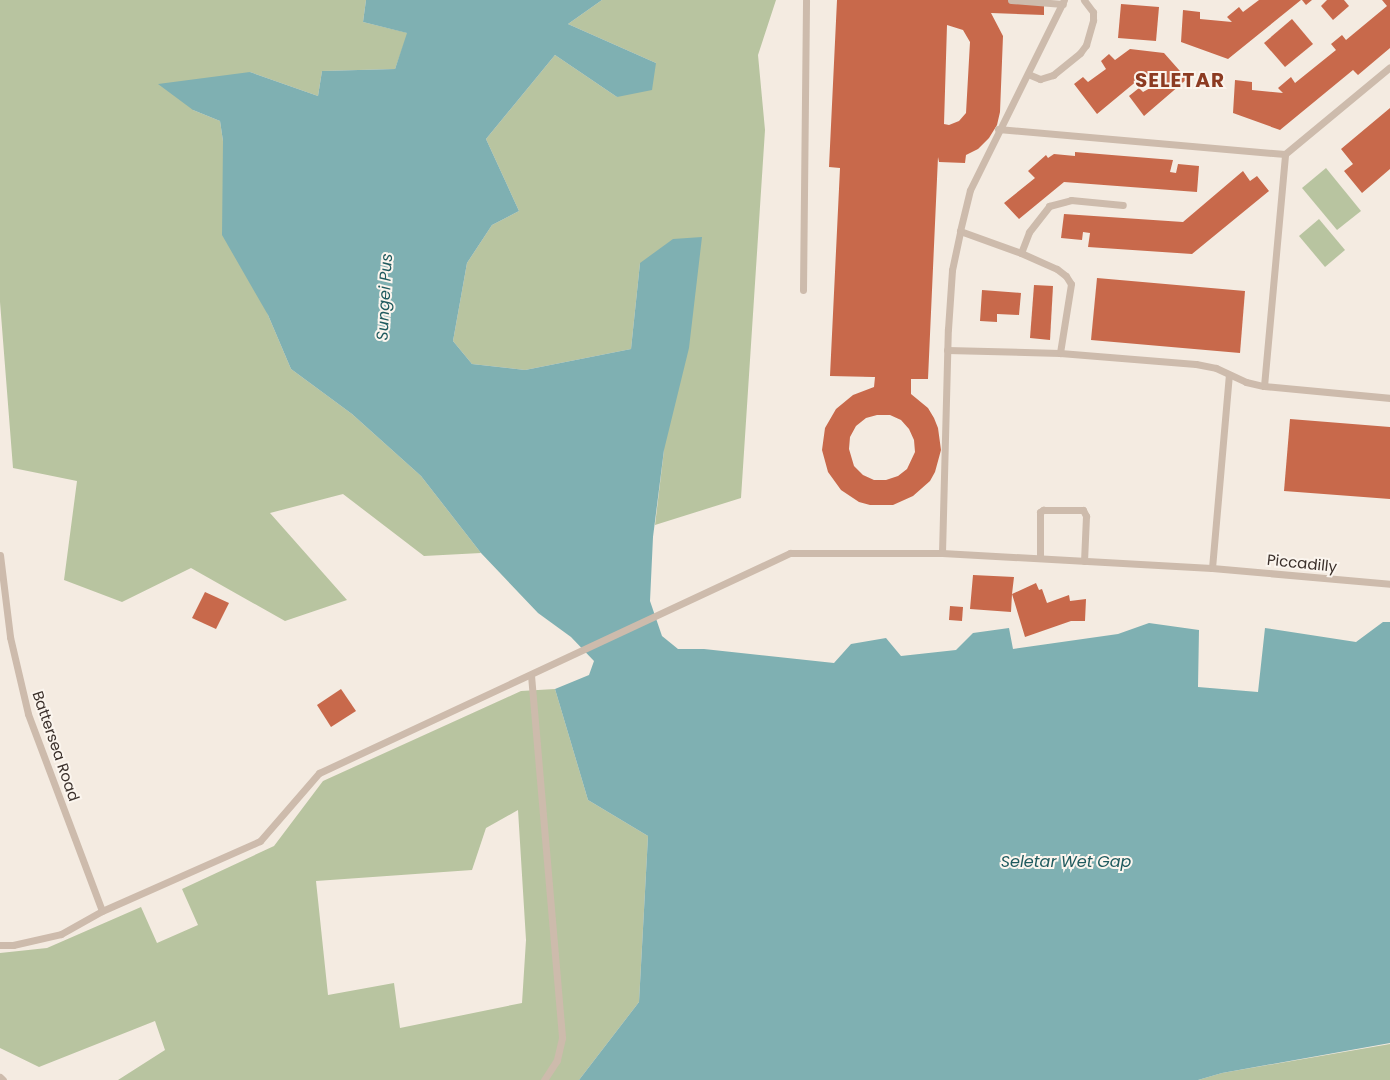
<!DOCTYPE html>
<html>
<head>
<meta charset="utf-8">
<style>
  body { margin:0 }
  #map { position:relative; width:1390px; height:1080px; overflow:hidden; background:#f4ebe1; font-family:Poppins,sans-serif }
  div>[style] { position:absolute }
  .green>* { inset:0; background:#b8c4a0 }
  .water>* { inset:0; background:#7fb0b2 }
  .building>* { inset:0; background:#c8694b }
  .service>* { height:7px; margin:-3.5px; padding:0 3.5px; transform-origin:3.5px; border-radius:3.5px; background:#cdbbac }
  span { translate:-50% -50%; white-space:nowrap; text-align:center; line-height:1.15; -webkit-text-stroke:4px #fbf5ee; paint-order:stroke }
  .street-label { font-size:15px; color:#3b302b }
  .water-label { font-size:16px; color:#1f5a5e; font-style:italic }
  .district-label { font-size:20px; color:#8c3b22; font-weight:700; letter-spacing:1px }
</style>
</head>
<body>
<div id="map">
  <div class="green">
    <div style="clip-path:polygon(0 0,366px 0,363px 22px,408px 33px,395px 69px,322px 71px,318px 96px,250px 72px,193px 110px,220px 121px,223px 141px,268px 315px,291px 369px,352px 414px,421px 476px,481px 553px,424px 556px,343px 494px,270px 513px,347px 600px,285px 621px,191px 568px,122px 602px,64px 580px,77px 481px,13px 468px,0 302px)"></div>
    <div style="clip-path:polygon(602px 0,776px 0,758px 55px,765px 130px,741px 498px,655px 525px,664px 450px,640px 263px,631px 349px,525px 370px,472px 364px,453px 341px,467px 263px,492px 225px,519px 211px,486px 139px,555px 55px,617px 97px,656px 63px,568px 24px)"></div>
    <div style="clip-path:polygon(1326px 168px,1361px 211px,1337px 230px,1302px 188px)"></div>
    <div style="clip-path:polygon(1319px 219px,1345px 250px,1325px 267px,1299px 236px)"></div>
    <div style="clip-path:polygon(evenodd,555px 689px,588px 800px,648px 836px,639px 1002px,579px 1080px,118px 1080px,165px 1050px,155px 1021px,39px 1067px,0 1048px,0 953px,47px 948px,141px 907px,157px 943px,198px 925px,182px 889px,274px 846px,323px 781px,521px 691px,555px 689px,518px 810px,526px 940px,522px 1003px,400px 1028px,394px 983px,328px 995px,316px 881px,472px 870px,486px 828px,518px 810px)"></div>
    <div style="clip-path:polygon(1390px 1044px,1390px 1080px,1198px 1080px,1222px 1073px)"></div>
  </div>
  <div class="water">
    <div style="clip-path:polygon(366px 0,602px 0,568px 24px,656px 63px,652px 90px,617px 97px,555px 55px,486px 139px,519px 211px,492px 225px,467px 263px,453px 341px,472px 364px,525px 370px,631px 349px,640px 263px,673px 239px,702px 237px,689px 348px,664px 450px,653px 537px,650px 601px,662px 636px,678px 649px,704px 649px,834px 663px,851px 644px,886px 638px,901px 656px,956px 650px,973px 633px,1009px 628px,1013px 649px,1118px 634px,1149px 623px,1199px 630px,1198px 687px,1258px 692px,1265px 628px,1356px 642px,1383px 622px,1390px 622px,1390px 1043px,1222px 1073px,1198px 1080px,579px 1080px,639px 1002px,648px 836px,588px 800px,555px 689px,589px 675px,594px 661px,571px 637px,538px 613px,481px 553px,421px 476px,352px 414px,291px 369px,268px 315px,222px 235px,223px 141px,220px 121px,193px 110px,158px 84px,250px 72px,318px 96px,322px 71px,395px 69px,407px 33px,363px 22px)"></div>
  </div>
  <div class="building">
    <div style="clip-path:polygon(evenodd,837px 0,1044px 0,1044px 15px,991px 13px,1003px 36px,1000px 112px,997px 125px,989px 138px,978px 149px,966px 155px,965px 163px,939px 162px,938px 157px,928px 379px,911px 379px,911px 394px,928px 408px,934px 418px,938px 428px,941px 450px,935px 472px,930px 481px,913px 496px,893px 505px,870px 505px,859px 502px,841px 490px,828px 472px,822px 450px,825px 428px,836px 409px,853px 395px,874px 387px,875px 377px,830px 376px,840px 168px,829px 167px,837px 0,947px 25px,963px 30px,970px 42px,966px 113px,959px 121px,949px 125px,944px 124px,947px 25px,837px 0,877px 415px,890px 415px,901px 420px,909px 429px,914px 440px,915px 452px,907px 469px,898px 476px,886px 480px,874px 480px,863px 475px,854px 466px,849px 449px,850px 437px,856px 426px,866px 418px,877px 415px)"></div>
    <div style="clip-path:polygon(1259px 0,1301px 0,1228px 59px,1181px 42px,1183px 10px,1200px 12px,1200px 19px,1232px 22px,1227px 17px,1239px 7px,1243px 12px)"></div>
    <div style="clip-path:polygon(1302px 0,1312px 0,1306px 5px)"></div>
    <div style="clip-path:polygon(1327px 0,1344px 0,1349px 6px,1333px 20px,1321px 6px)"></div>
    <div style="clip-path:polygon(1382px 0,1390px 0,1390px 48px,1358px 75px,1353px 70px,1280px 130px,1233px 113px,1235px 80px,1252px 82px,1252px 90px,1283px 93px,1278px 88px,1291px 77px,1295px 83px,1336px 50px,1331px 44px,1342px 35px,1346px 40px,1387px 6px)"></div>
    <div style="clip-path:polygon(1121px 4px,1159px 7px,1156px 41px,1118px 38px)"></div>
    <div style="clip-path:polygon(1292px 19px,1313px 44px,1285px 67px,1264px 43px)"></div>
    <div style="clip-path:polygon(1130px 49px,1164px 53px,1187px 79px,1144px 116px,1129px 96px,1139px 88px,1143px 92px,1152px 87px,1144px 75px,1097px 114px,1074px 84px,1083px 77px,1088px 82px,1106px 69px,1101px 61px,1109px 54px,1115px 60px)"></div>
    <div style="clip-path:polygon(1390px 108px,1390px 169px,1362px 193px,1344px 171px,1353px 164px,1341px 149px)"></div>
    <div style="clip-path:polygon(1075px 152px,1173px 160px,1170px 172px,1176px 173px,1178px 164px,1199px 166px,1197px 192px,1064px 182px,1019px 219px,1004px 203px,1035px 178px,1028px 171px,1046px 155px,1048px 158px,1054px 154px,1075px 156px)"></div>
    <div style="clip-path:polygon(1243px 171px,1250px 181px,1257px 176px,1269px 191px,1192px 254px,1088px 247px,1090px 233px,1083px 232px,1082px 240px,1061px 238px,1064px 214px,1183px 222px)"></div>
    <div style="clip-path:polygon(1097px 278px,1245px 291px,1240px 353px,1091px 340px)"></div>
    <div style="clip-path:polygon(1034px 285px,1053px 286px,1050px 340px,1030px 338px)"></div>
    <div style="clip-path:polygon(982px 290px,1021px 293px,1019px 315px,997px 314px,997px 322px,980px 321px)"></div>
    <div style="clip-path:polygon(1290px 419px,1390px 427px,1390px 499px,1284px 491px)"></div>
    <div style="clip-path:polygon(973px 575px,1014px 577px,1012px 594px,1036px 583px,1039px 590px,1042px 589px,1047px 603px,1069px 595px,1070px 601px,1086px 599px,1085px 621px,1071px 621px,1025px 637px,1012px 594px,1011px 612px,970px 609px)"></div>
    <div style="clip-path:polygon(205px 592px,229px 603px,216px 629px,192px 618px)"></div>
    <div style="clip-path:polygon(950px 606px,963px 607px,962px 621px,949px 620px)"></div>
    <div style="clip-path:polygon(341px 689px,356px 711px,331px 727px,317px 705px)"></div>
  </div>
  <div class="service">
    <div style="left:1011px;top:0;width:52px;rotate:4.4deg"></div>
    <div style="left:1028px;top:74px;width:13px;rotate:23deg"></div>
    <div style="left:1040px;top:79px;width:14px;rotate:-17deg"></div>
    <div style="left:1053px;top:75px;width:35px;rotate:-39deg"></div>
    <div style="left:1080px;top:53px;width:10px;rotate:-53deg"></div>
    <div style="left:1086px;top:45px;width:26px;rotate:-74deg"></div>
    <div style="left:1093px;top:20px;width:8px;rotate:-90deg"></div>
    <div style="left:1093px;top:12px;width:15px;rotate:-127deg"></div>
    <div style="left:998px;top:129px;width:288px;rotate:5deg"></div>
    <div style="left:1285px;top:154px;width:136px;rotate:-39.6deg"></div>
    <div style="left:960px;top:231px;width:65px;rotate:19.8deg"></div>
    <div style="left:1021px;top:253px;width:39px;rotate:24deg"></div>
    <div style="left:1057px;top:269px;width:11px;rotate:38deg"></div>
    <div style="left:1066px;top:276px;width:9px;rotate:58deg"></div>
    <div style="left:1071px;top:284px;width:70px;rotate:99.1deg"></div>
    <div style="left:1021px;top:253px;width:22px;rotate:-69deg"></div>
    <div style="left:1029px;top:232px;width:33px;rotate:-52deg"></div>
    <div style="left:1049px;top:206px;width:23px;rotate:-15deg"></div>
    <div style="left:1071px;top:200px;width:52px;rotate:5.5deg"></div>
    <div style="left:803px;top:290px;width:290px;rotate:-89.4deg"></div>
    <div style="left:947px;top:350px;width:113px;rotate:1.5deg"></div>
    <div style="left:1060px;top:353px;width:136px;rotate:4.6deg"></div>
    <div style="left:1196px;top:364px;width:20px;rotate:11deg"></div>
    <div style="left:1216px;top:368px;width:33px;rotate:25deg"></div>
    <div style="left:1246px;top:382px;width:18px;rotate:13deg"></div>
    <div style="left:1264px;top:386px;width:127px;rotate:5.4deg"></div>
    <div style="left:1264px;top:386px;width:233px;rotate:-84.8deg"></div>
    <div style="left:942px;top:553px;width:224px;rotate:-88.5deg"></div>
    <div style="left:948px;top:329px;width:59px;rotate:-86.1deg"></div>
    <div style="left:952px;top:270px;width:40px;rotate:-78deg"></div>
    <div style="left:960px;top:231px;width:42px;rotate:-76.3deg"></div>
    <div style="left:970px;top:190px;width:212px;rotate:-63.7deg"></div>
    <div style="left:0;top:555px;width:83px;rotate:83deg"></div>
    <div style="left:10px;top:637px;width:79px;rotate:76.8deg"></div>
    <div style="left:28px;top:714px;width:210px;rotate:69.4deg"></div>
    <div style="left:1040px;top:558px;width:46px;rotate:-90deg"></div>
    <div style="left:1040px;top:512px;width:4px;rotate:-34deg"></div>
    <div style="left:1043px;top:510px;width:40px"></div>
    <div style="left:1083px;top:510px;width:7px;rotate:63deg"></div>
    <div style="left:1086px;top:516px;width:45px;rotate:92.5deg"></div>
    <div style="left:1212px;top:568px;width:194px;rotate:-85deg"></div>
    <div style="left:531px;top:675px;width:364px;rotate:85.1deg"></div>
    <div style="left:562px;top:1038px;width:23px;rotate:103deg"></div>
    <div style="left:557px;top:1060px;width:24px;rotate:123deg"></div>
    <div style="left:0;top:945px;width:13px"></div>
    <div style="left:13px;top:945px;width:49px;rotate:-12.9deg"></div>
    <div style="left:61px;top:934px;width:47px;rotate:-29.3deg"></div>
    <div style="left:102px;top:911px;width:173px;rotate:-23.9deg"></div>
    <div style="left:260px;top:841px;width:90px;rotate:-49.1deg"></div>
    <div style="left:319px;top:773px;width:520px;rotate:-25.04deg"></div>
    <div style="left:790px;top:553px;width:152px"></div>
    <div style="left:942px;top:553px;width:270px;rotate:3.2deg"></div>
    <div style="left:1212px;top:568px;width:179px;rotate:5.1deg"></div>
    <div style="left:0;top:1077px;width:4px;rotate:45deg"></div>
  </div>
  <div class="street-label">
    <span style="left:1302px;top:563px;rotate:6deg">Piccadilly</span>
    <span style="left:56px;top:746px;rotate:71deg">Battersea Road</span>
  </div>
  <div class="water-label">
    <span style="left:385px;top:297px;rotate:-87deg">Sungei Pus</span>
    <span style="left:1066px;top:862px">Seletar Wet Gap</span>
  </div>
  <div class="district-label">
    <span style="left:1180px;top:80px">SELETAR</span>
  </div>
</div>
</body>
</html>
